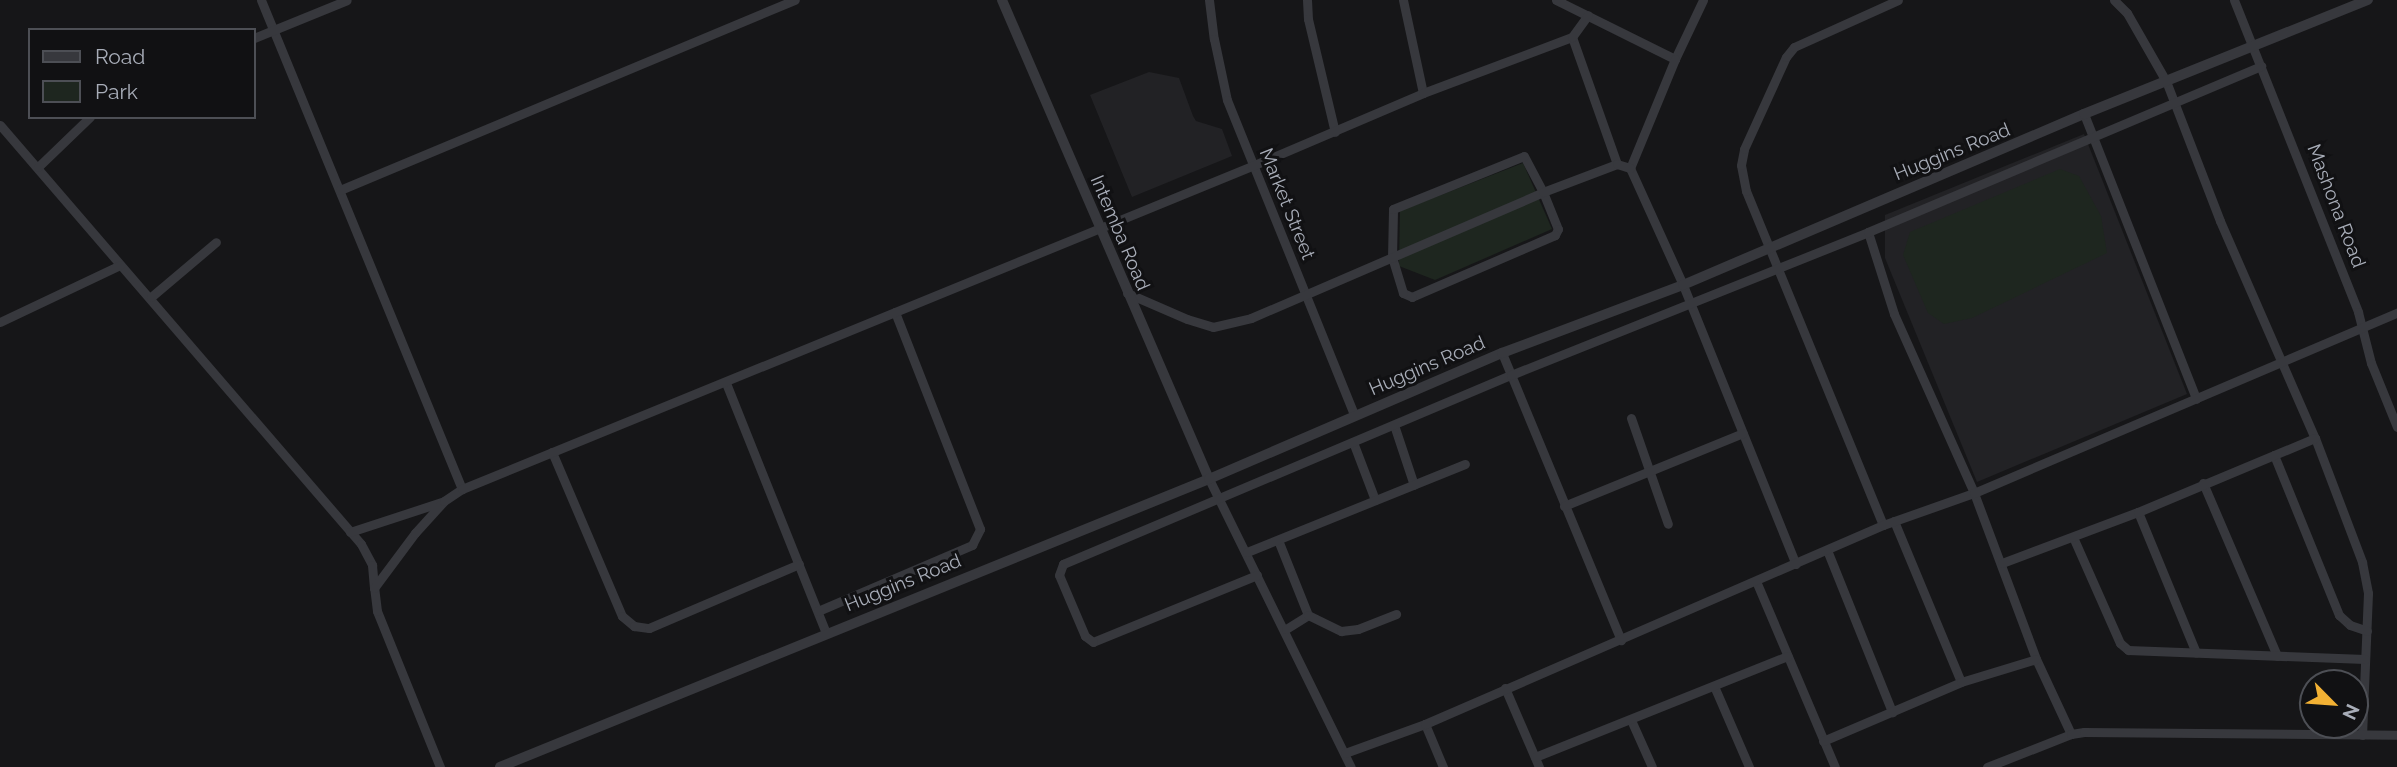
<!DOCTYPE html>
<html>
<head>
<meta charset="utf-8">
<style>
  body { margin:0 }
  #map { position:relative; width:2397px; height:767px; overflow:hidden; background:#161618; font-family:Raleway,sans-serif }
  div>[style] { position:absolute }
  .built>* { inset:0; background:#222225 }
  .green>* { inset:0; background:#1e261f }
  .minor>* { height:9px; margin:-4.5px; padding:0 4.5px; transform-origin:4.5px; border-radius:4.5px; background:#37383d }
  .tertiary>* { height:10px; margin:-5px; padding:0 5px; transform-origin:5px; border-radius:5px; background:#37383d }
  span { translate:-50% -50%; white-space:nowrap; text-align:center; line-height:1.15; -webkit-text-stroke:6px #111113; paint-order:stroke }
  .street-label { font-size:19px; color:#a8adb8 }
  .legend { position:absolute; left:28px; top:28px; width:228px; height:91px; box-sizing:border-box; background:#111113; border:2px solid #4d4f55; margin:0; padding:9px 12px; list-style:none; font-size:21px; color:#a8adb8 }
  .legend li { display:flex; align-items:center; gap:14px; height:35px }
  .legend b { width:35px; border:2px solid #4d4f55 }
  .north { position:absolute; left:2299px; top:669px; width:70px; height:70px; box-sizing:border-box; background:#111113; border:2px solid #4d4f55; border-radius:50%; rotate:115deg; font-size:19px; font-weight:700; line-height:28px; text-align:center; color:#a8adb8 }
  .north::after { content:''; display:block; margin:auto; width:24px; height:32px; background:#f2b134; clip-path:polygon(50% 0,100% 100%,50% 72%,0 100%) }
</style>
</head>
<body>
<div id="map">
  <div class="built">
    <div style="clip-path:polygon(1149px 72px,1179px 78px,1193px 116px,1196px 121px,1222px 129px,1232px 156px,1132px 197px,1090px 95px)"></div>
    <div style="clip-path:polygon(2084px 134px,2187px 394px,1977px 482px,1885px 258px,1885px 215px)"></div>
  </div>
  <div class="green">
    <div style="clip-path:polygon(1523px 163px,1552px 229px,1435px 280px,1399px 266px,1400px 211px)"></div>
    <div style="clip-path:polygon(2060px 169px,2079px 176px,2101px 216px,2107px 253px,1972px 318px,1944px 324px,1928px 313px,1903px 255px,1910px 232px)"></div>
  </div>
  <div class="minor">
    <div style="left:261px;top:0;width:529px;rotate:67.66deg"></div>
    <div style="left:1209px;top:0;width:39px;rotate:83deg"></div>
    <div style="left:1214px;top:39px;width:62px;rotate:78deg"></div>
    <div style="left:1227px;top:100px;width:340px;rotate:68deg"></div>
    <div style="left:1307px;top:0;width:19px;rotate:87deg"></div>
    <div style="left:1308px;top:19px;width:116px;rotate:76.6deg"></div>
    <div style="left:1403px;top:0;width:95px;rotate:77.9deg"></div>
    <div style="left:1556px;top:0;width:133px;rotate:26.4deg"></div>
    <div style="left:1703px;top:0;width:65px;rotate:115.4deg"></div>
    <div style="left:1675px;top:59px;width:118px;rotate:112.4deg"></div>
    <div style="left:1630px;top:168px;width:128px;rotate:65.6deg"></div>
    <div style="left:1683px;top:285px;width:301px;rotate:68deg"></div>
    <div style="left:2114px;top:0;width:18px;rotate:45deg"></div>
    <div style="left:2127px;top:13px;width:78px;rotate:60.2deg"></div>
    <div style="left:2166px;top:81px;width:150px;rotate:68.9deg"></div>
    <div style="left:2220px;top:221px;width:237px;rotate:66.4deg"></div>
    <div style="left:2315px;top:438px;width:133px;rotate:69.2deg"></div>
    <div style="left:2362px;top:562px;width:32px;rotate:79deg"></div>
    <div style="left:2368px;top:593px;width:142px;rotate:92.4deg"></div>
    <div style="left:2234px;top:0;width:336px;rotate:68.3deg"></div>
    <div style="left:2358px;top:312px;width:53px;rotate:75.7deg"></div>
    <div style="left:2371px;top:363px;width:69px;rotate:67.9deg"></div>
    <div style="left:1572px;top:37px;width:135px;rotate:70.5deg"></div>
    <div style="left:254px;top:38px;width:100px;rotate:-22.2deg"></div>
    <div style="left:2084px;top:114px;width:306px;rotate:68.5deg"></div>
    <div style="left:0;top:125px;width:553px;rotate:49.25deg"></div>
    <div style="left:361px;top:544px;width:24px;rotate:62deg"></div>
    <div style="left:372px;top:565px;width:23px;rotate:85deg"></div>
    <div style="left:1524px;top:156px;width:41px;rotate:62.2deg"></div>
    <div style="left:1543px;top:192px;width:40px;rotate:68deg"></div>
    <div style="left:1558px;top:229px;width:7px;rotate:117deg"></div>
    <div style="left:1555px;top:235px;width:156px;rotate:156.6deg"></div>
    <div style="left:1412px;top:297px;width:10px;rotate:-156deg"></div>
    <div style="left:1403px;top:293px;width:37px;rotate:-107deg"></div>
    <div style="left:1392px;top:258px;width:49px;rotate:-88.8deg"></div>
    <div style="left:1393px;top:209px;width:141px;rotate:-22deg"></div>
    <div style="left:38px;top:167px;width:72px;rotate:-43.9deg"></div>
    <div style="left:340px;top:190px;width:493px;rotate:-22.7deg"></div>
    <div style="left:1868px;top:232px;width:86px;rotate:72.4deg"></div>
    <div style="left:1894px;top:314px;width:196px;rotate:65.9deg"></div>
    <div style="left:1974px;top:493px;width:177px;rotate:69.5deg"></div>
    <div style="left:2036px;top:659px;width:83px;rotate:65deg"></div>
    <div style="left:1127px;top:293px;width:65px;rotate:23.4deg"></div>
    <div style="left:1187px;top:319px;width:27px;rotate:17deg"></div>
    <div style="left:1213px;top:327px;width:39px;rotate:-13deg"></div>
    <div style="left:1251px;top:318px;width:318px;rotate:-23.3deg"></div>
    <div style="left:1543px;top:192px;width:79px;rotate:-20.7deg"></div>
    <div style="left:1617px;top:164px;width:14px;rotate:17deg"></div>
    <div style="left:151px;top:297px;width:85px;rotate:-40.2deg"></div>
    <div style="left:0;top:322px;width:133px;rotate:-25.4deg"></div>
    <div style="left:1502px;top:353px;width:311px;rotate:67.5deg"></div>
    <div style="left:726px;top:383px;width:269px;rotate:68.2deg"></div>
    <div style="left:1631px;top:418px;width:112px;rotate:70.8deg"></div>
    <div style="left:1394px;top:425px;width:63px;rotate:71.6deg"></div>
    <div style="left:1353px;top:442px;width:62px;rotate:69.2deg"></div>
    <div style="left:552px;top:452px;width:178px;rotate:66.9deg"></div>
    <div style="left:622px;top:616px;width:16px;rotate:40deg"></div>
    <div style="left:634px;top:626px;width:15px;rotate:8deg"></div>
    <div style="left:649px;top:628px;width:163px;rotate:-23.1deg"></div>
    <div style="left:2274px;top:455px;width:173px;rotate:67.9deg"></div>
    <div style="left:2339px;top:615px;width:15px;rotate:42deg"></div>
    <div style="left:2350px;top:625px;width:18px;rotate:19deg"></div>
    <div style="left:1209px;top:479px;width:321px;rotate:63.8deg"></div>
    <div style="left:2203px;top:483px;width:188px;rotate:66.8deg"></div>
    <div style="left:1564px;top:506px;width:193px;rotate:-22.2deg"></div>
    <div style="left:2138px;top:512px;width:152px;rotate:67.6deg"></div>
    <div style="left:1894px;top:521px;width:174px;rotate:67.4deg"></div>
    <div style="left:1883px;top:525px;width:361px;rotate:-112.3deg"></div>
    <div style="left:1746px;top:191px;width:26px;rotate:-101deg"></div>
    <div style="left:1741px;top:165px;width:16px;rotate:-79deg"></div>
    <div style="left:1744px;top:149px;width:101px;rotate:-65.5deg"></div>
    <div style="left:1786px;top:57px;width:13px;rotate:-51deg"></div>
    <div style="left:1794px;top:47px;width:114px;rotate:-24.3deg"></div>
    <div style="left:350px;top:532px;width:97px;rotate:-18.1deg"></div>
    <div style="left:2073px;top:537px;width:116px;rotate:66.1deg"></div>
    <div style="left:2120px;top:643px;width:11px;rotate:41deg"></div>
    <div style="left:2128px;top:650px;width:237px;rotate:2.2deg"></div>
    <div style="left:1278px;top:540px;width:81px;rotate:68.2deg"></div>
    <div style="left:1827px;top:550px;width:175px;rotate:68.1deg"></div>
    <div style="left:1247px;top:552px;width:235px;rotate:-22deg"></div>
    <div style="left:2002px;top:563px;width:145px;rotate:-20.6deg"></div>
    <div style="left:2138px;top:512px;width:192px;rotate:-22.7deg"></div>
    <div style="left:1257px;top:575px;width:177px;rotate:157.8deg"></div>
    <div style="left:1093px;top:642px;width:10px;rotate:-143deg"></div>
    <div style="left:1085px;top:636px;width:66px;rotate:-113.1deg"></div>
    <div style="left:1059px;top:575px;width:12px;rotate:-70deg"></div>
    <div style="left:1063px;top:564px;width:486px;rotate:-22.9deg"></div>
    <div style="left:1511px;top:375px;width:385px;rotate:-21.8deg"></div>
    <div style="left:1868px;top:232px;width:427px;rotate:-22.9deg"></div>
    <div style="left:1756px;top:581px;width:202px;rotate:67deg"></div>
    <div style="left:818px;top:611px;width:168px;rotate:-23.2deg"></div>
    <div style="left:972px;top:545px;width:18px;rotate:-63deg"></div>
    <div style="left:980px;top:529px;width:233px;rotate:-111.4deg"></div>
    <div style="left:1286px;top:629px;width:26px;rotate:-32deg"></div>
    <div style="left:1308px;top:615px;width:37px;rotate:26deg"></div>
    <div style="left:1341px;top:631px;width:17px;rotate:-7deg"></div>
    <div style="left:1358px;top:629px;width:41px;rotate:-21.5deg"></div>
    <div style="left:1714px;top:686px;width:88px;rotate:66.6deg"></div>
    <div style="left:1505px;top:688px;width:86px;rotate:66.7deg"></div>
    <div style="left:1631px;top:720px;width:51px;rotate:65.9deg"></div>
    <div style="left:1425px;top:724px;width:47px;rotate:67.3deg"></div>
    <div style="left:1823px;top:741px;width:150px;rotate:-23.1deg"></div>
    <div style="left:1961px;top:682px;width:78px;rotate:-17deg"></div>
    <div style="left:1345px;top:753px;width:85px;rotate:-19.9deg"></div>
    <div style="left:1425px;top:724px;width:499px;rotate:-23.5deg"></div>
    <div style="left:1883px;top:525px;width:96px;rotate:-19.4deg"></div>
    <div style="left:1974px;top:493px;width:460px;rotate:-23.1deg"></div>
    <div style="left:1535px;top:757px;width:272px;rotate:-21.8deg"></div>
    <div style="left:440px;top:767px;width:168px;rotate:-112deg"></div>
    <div style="left:377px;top:611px;width:23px;rotate:-97deg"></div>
    <div style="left:374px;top:588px;width:69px;rotate:-53.3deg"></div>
    <div style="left:415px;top:533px;width:43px;rotate:-47.8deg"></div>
    <div style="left:444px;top:501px;width:22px;rotate:-34deg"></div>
    <div style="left:462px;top:489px;width:853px;rotate:-22.24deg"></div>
    <div style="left:1252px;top:166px;width:186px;rotate:-23.1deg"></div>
    <div style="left:1423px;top:93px;width:159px;rotate:-20.6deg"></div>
    <div style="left:1572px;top:37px;width:27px;rotate:-54deg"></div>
    <div style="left:1987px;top:767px;width:90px;rotate:-21.4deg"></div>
    <div style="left:2071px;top:734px;width:13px;rotate:-9deg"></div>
    <div style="left:2084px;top:732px;width:313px;rotate:0.5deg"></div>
  </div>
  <div class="tertiary">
    <div style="left:1002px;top:0;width:522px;rotate:66.63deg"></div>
    <div style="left:500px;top:767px;width:765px;rotate:-22.11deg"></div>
    <div style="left:1209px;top:479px;width:319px;rotate:-23.3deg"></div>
    <div style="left:1502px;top:353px;width:193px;rotate:-20.6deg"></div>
    <div style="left:1683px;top:285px;width:436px;rotate:-23.1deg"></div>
    <div style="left:2084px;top:114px;width:306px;rotate:-21.9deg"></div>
  </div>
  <div class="street-label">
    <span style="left:1952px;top:152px;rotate:-22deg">Huggins Road</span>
    <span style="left:1287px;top:204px;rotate:68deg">Market Street</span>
    <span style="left:2336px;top:206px;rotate:69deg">Mashona Road</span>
    <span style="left:1120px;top:233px;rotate:67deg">Intemba Road</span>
    <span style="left:1427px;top:366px;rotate:-23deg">Huggins Road</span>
    <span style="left:903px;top:583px;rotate:-22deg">Huggins Road</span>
  </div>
  <ul class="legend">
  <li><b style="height:9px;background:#37383d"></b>Road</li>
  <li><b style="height:19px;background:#1e261f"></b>Park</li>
  </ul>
  <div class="north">N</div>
</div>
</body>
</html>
